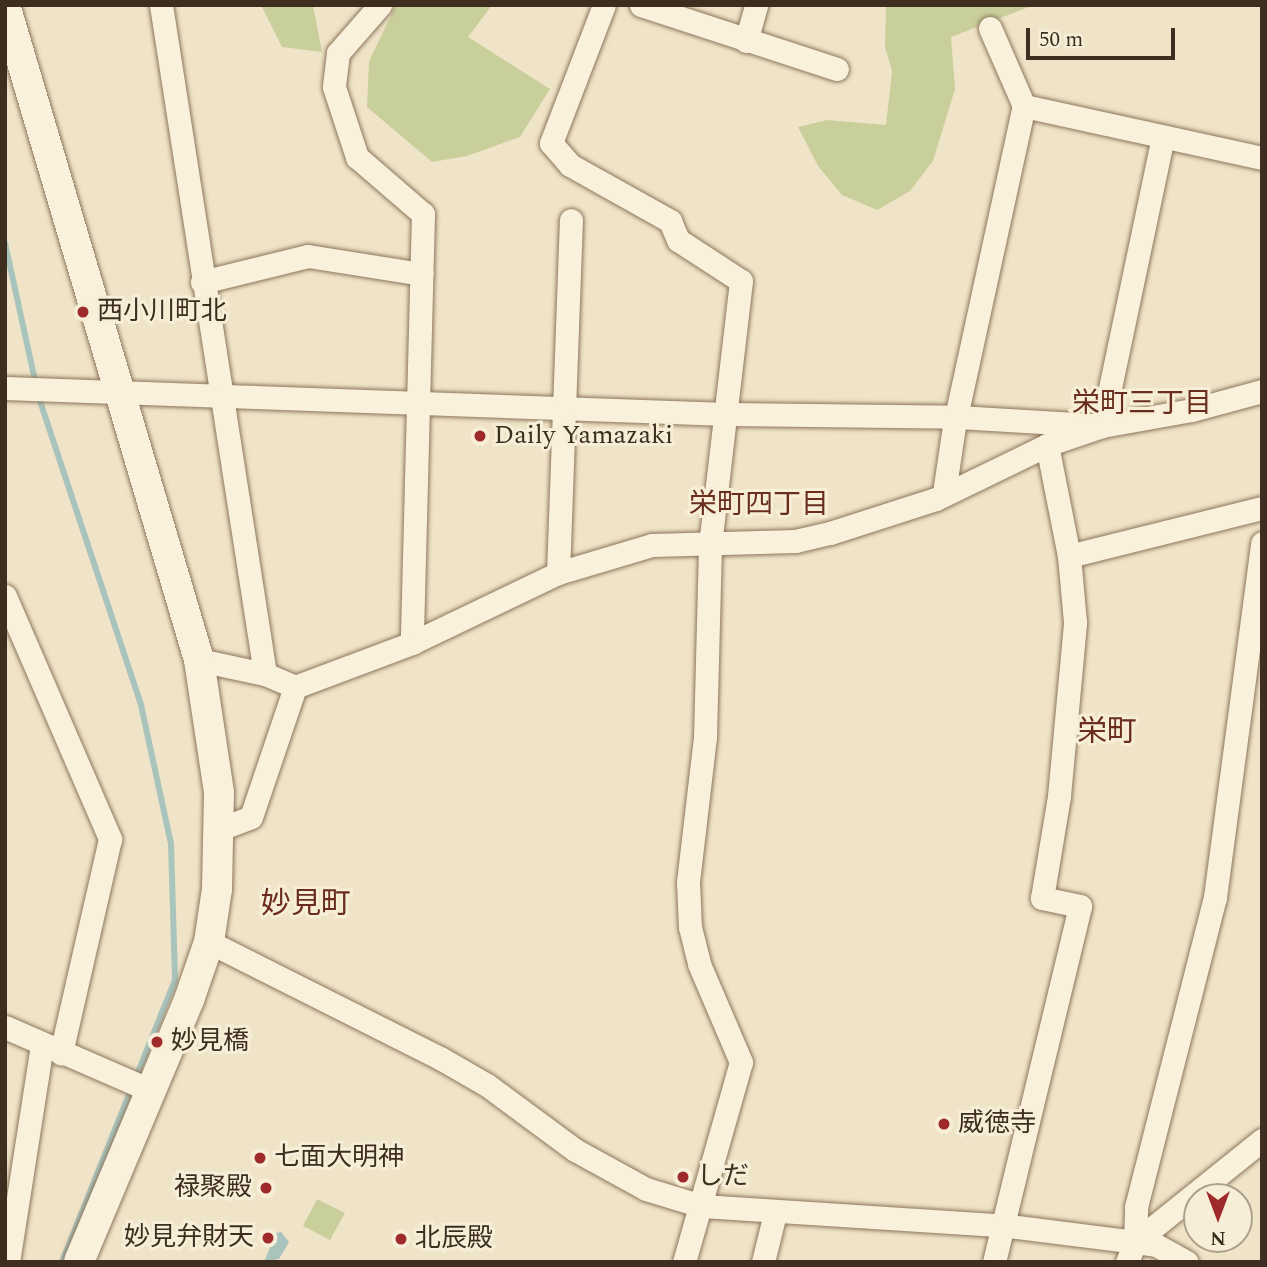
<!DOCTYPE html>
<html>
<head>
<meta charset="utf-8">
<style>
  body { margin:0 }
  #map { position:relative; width:1267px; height:1267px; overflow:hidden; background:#f0e4c8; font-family:Spectral,"Noto Sans JP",serif }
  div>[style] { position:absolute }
  .green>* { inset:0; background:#c9cf9b }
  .water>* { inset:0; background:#a9c4bc }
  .stream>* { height:6px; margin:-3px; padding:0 3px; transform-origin:3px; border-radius:3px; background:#a9c4bc }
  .roads { filter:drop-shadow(0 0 2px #8d765c) drop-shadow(0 0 2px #8d765c) }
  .minor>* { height:23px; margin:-11.5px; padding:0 11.5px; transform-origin:11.5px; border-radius:11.5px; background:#faf1dc }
  .tertiary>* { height:30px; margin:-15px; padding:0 15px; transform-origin:15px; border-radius:15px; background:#faf1dc }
  .dots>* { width:19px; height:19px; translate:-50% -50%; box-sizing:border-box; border:4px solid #f7eed8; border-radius:50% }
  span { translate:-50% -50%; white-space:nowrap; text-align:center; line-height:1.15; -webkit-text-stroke:6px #f7eed8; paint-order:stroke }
  .poi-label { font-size:26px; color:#3d2e20 }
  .left { translate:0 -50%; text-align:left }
  .right { translate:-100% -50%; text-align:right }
  .neighbourhood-label { font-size:28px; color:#6b2e1e }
  .quarter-label { font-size:30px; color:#6b2e1e }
  .frame { position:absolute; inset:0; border:7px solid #3d2e20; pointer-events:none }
  .north { position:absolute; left:1183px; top:1183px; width:70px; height:70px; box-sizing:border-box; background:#f7eed8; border:2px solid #ada18e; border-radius:50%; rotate:180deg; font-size:19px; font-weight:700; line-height:28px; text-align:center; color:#3d2e20 }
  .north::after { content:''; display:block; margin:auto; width:24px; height:32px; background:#9e2a2b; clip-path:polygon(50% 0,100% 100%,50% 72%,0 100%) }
  .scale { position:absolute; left:1026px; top:28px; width:149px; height:32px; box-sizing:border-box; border:4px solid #3d2e20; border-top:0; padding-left:9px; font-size:21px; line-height:24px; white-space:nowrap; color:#3d2e20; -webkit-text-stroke:5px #f7eed8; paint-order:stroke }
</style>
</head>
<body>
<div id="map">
  <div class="green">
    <div style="clip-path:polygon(261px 5px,313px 5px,322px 52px,282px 47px)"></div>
    <div style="clip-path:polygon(396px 5px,492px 5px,468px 37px,550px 89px,520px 137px,467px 156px,432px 162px,367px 107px,369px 61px)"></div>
    <div style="clip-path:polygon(886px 5px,1034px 5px,951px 37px,955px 89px,933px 161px,910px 191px,877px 210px,842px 195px,818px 166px,798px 127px,827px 120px,886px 125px,892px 71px,885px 47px)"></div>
    <div style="clip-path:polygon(317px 1199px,345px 1213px,330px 1240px,303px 1226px)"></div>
  </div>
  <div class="water">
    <div style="clip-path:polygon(281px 1232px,289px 1242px,279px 1259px,264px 1262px,276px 1233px)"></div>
  </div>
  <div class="stream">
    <div style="left:5px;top:243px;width:145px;rotate:77.7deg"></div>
    <div style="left:38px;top:395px;width:327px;rotate:71.6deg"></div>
    <div style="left:141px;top:705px;width:142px;rotate:77.8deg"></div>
    <div style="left:171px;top:844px;width:136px;rotate:88.3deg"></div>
    <div style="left:175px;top:980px;width:105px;rotate:111.9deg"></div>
    <div style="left:62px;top:1262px;width:188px;rotate:-68.2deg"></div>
  </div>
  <div class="roads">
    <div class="minor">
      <div style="left:161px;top:5px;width:677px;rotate:81.16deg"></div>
      <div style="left:380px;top:5px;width:64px;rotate:131.2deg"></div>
      <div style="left:338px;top:53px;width:34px;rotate:97deg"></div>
      <div style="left:334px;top:87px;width:74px;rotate:71.8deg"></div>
      <div style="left:357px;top:157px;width:87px;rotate:40.8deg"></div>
      <div style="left:423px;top:214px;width:429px;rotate:91.5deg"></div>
      <div style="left:604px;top:5px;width:148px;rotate:111deg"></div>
      <div style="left:551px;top:143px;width:29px;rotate:49deg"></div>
      <div style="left:570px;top:165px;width:115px;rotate:29.2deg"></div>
      <div style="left:670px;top:221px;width:21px;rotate:67deg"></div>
      <div style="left:678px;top:240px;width:75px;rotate:33.1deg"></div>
      <div style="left:741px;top:281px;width:267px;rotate:96.7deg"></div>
      <div style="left:710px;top:546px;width:191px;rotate:91.5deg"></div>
      <div style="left:705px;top:737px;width:146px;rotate:96.7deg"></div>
      <div style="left:688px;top:882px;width:45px;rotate:87.5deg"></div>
      <div style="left:690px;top:927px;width:38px;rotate:76deg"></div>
      <div style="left:699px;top:964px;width:107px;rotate:66.8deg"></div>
      <div style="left:741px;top:1062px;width:208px;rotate:105.9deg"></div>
      <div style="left:641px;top:5px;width:206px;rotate:18.1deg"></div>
      <div style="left:746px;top:41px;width:37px;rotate:-74deg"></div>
      <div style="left:1024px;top:106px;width:244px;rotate:12.3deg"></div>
      <div style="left:202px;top:282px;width:109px;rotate:-13.8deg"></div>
      <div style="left:308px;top:256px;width:115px;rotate:9deg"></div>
      <div style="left:5px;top:388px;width:722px;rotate:2.06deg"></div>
      <div style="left:727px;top:414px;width:231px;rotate:0.7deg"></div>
      <div style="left:958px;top:417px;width:134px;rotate:3.4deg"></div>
      <div style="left:1102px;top:426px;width:296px;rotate:-78.1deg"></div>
      <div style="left:944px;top:493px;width:68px;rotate:-81.5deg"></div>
      <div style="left:954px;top:426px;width:328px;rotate:-77.7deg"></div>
      <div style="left:1024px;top:106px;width:85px;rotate:-113.6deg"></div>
      <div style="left:1069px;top:556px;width:199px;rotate:-14deg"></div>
      <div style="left:558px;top:573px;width:353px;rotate:-87.9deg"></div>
      <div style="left:5px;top:596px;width:265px;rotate:66.6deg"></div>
      <div style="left:110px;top:839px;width:220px;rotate:102.9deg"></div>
      <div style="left:199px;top:660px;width:67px;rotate:12deg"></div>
      <div style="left:265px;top:674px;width:33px;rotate:23deg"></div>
      <div style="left:220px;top:829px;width:33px;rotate:-21deg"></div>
      <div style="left:251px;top:817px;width:137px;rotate:-71.3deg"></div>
      <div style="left:295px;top:687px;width:125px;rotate:-20.6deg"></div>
      <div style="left:412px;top:643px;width:162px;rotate:-25.6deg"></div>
      <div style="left:558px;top:573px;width:98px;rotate:-16.6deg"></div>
      <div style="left:652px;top:545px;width:143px;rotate:-1.6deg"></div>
      <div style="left:795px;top:541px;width:36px;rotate:-13deg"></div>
      <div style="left:830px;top:533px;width:111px;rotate:-17.8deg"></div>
      <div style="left:936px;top:499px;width:123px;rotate:-25.9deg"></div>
      <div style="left:1047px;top:445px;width:58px;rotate:-19.1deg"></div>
      <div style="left:1102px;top:426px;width:91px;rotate:-10.1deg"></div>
      <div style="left:1192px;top:410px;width:73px;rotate:-15.2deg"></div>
      <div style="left:209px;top:942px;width:258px;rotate:26.7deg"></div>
      <div style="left:440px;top:1058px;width:54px;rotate:29.9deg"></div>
      <div style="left:487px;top:1085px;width:109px;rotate:36.5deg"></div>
      <div style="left:575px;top:1150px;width:81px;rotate:28.8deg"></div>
      <div style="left:646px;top:1189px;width:59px;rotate:16.9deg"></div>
      <div style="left:702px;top:1206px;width:308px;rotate:3.7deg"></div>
      <div style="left:1009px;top:1226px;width:127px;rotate:7.2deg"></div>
      <div style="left:1135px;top:1242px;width:21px;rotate:8deg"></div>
      <div style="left:1156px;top:1245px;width:35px;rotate:29deg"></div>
      <div style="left:5px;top:1027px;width:158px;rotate:23.5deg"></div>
      <div style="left:1135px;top:1242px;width:163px;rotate:-38.8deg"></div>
      <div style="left:8px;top:1262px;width:219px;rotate:-81.1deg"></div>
      <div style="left:763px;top:1262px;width:50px;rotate:-76.2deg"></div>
      <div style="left:994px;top:1262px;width:366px;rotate:-76.4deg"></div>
      <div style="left:1080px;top:906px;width:39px;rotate:-168deg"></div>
      <div style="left:1042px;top:898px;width:103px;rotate:-80.5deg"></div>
      <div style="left:1059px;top:796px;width:175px;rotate:-84.7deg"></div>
      <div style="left:1075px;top:622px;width:66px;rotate:-95.2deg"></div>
      <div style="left:1069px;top:556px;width:113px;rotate:-101.2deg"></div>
      <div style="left:1127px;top:1262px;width:22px;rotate:-68deg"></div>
      <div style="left:1135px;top:1242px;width:35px;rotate:-88deg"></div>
      <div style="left:1136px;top:1207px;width:320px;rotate:-75.7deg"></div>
      <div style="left:1215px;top:897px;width:357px;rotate:-82.4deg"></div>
    </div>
    <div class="tertiary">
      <div style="left:5px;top:5px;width:683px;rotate:73.5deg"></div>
      <div style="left:199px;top:660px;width:134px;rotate:81.4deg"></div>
      <div style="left:219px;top:793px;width:96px;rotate:91.2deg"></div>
      <div style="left:217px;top:889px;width:54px;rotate:98.6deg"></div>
      <div style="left:209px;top:942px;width:61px;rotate:109deg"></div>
      <div style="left:189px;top:1000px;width:284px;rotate:112.8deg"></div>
    </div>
  </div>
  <div class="dots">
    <div style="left:83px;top:312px;background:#9e2a2b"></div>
    <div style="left:480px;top:436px;background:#9e2a2b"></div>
    <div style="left:157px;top:1042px;background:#9e2a2b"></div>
    <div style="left:944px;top:1124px;background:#9e2a2b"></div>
    <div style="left:260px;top:1158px;background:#9e2a2b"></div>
    <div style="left:683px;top:1177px;background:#9e2a2b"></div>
    <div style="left:266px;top:1188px;background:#9e2a2b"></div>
    <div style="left:268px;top:1238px;background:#9e2a2b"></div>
    <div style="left:401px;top:1239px;background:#9e2a2b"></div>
  </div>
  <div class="poi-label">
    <span class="left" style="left:97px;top:312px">西小川町北</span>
    <span class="left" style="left:494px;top:436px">Daily Yamazaki</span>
    <span class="left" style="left:171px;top:1042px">妙見橋</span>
    <span class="left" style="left:958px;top:1124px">威徳寺</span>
    <span class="left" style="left:274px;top:1158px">七面大明神</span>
    <span class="left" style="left:697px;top:1177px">しだ</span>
    <span class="right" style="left:252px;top:1188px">禄聚殿</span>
    <span class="right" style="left:254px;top:1238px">妙見弁財天</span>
    <span class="left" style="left:415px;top:1239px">北辰殿</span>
  </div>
  <div class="neighbourhood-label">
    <span style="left:1142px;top:404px">栄町三丁目</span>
    <span style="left:759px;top:505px">栄町四丁目</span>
  </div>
  <div class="quarter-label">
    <span style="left:1107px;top:732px">栄町</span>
    <span style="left:306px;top:904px">妙見町</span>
  </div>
  <div class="frame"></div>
  <div class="north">N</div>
  <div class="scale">50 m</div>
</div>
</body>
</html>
